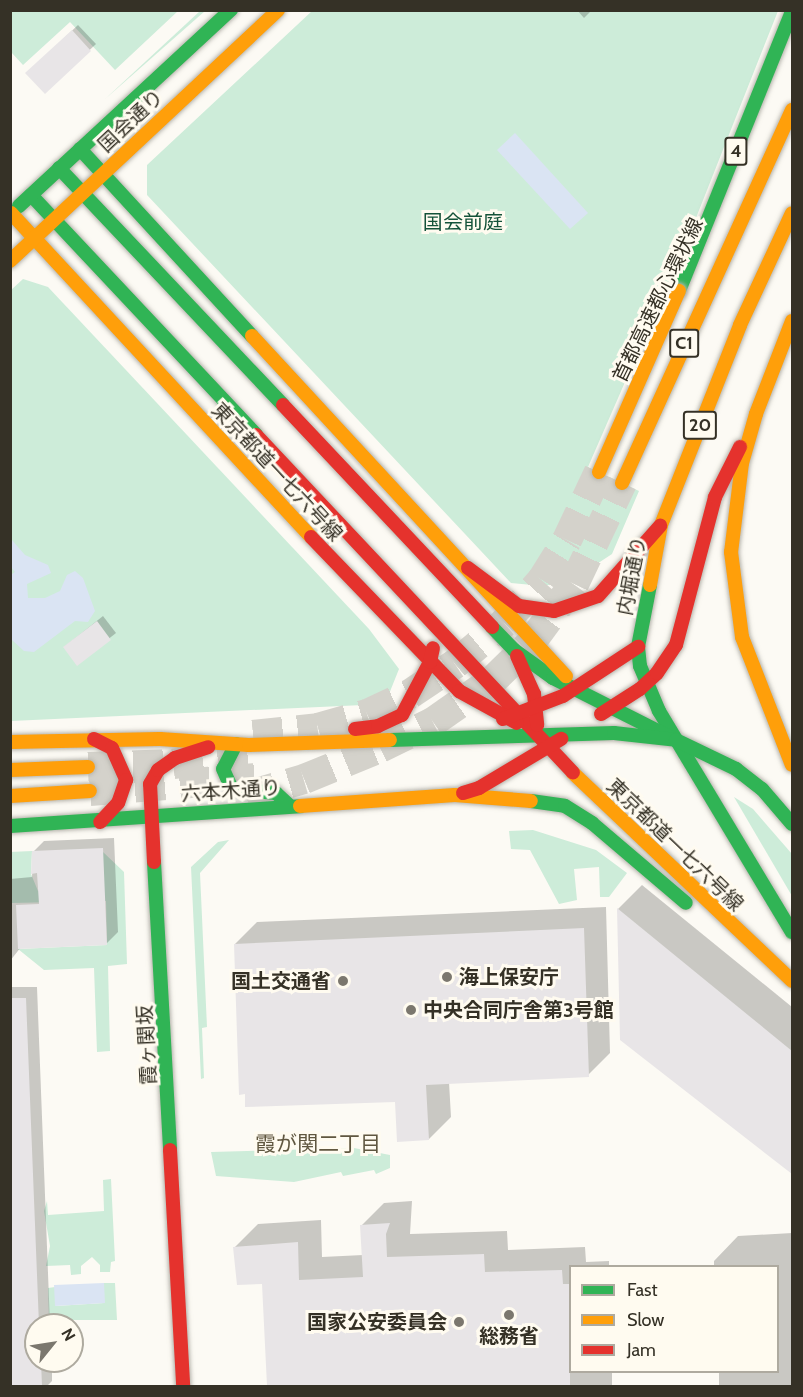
<!DOCTYPE html>
<html>
<head>
<meta charset="utf-8">
<style>
  body { margin:0 }
  #map { position:relative; width:803px; height:1397px; overflow:hidden; background:#fcfaf4; font-family:Cabin,"Noto Sans JP",sans-serif }
  div>[style] { position:absolute }
  .green>* { inset:0; background:#cdecd9 }
  .water>* { inset:0; background:#dae4f3 }
  .shadow>* { inset:0; background:#0003 }
  .building>* { inset:0; background:#e8e5e7 }
  .highway-tunnel>* { height:30px; margin-top:-15px; transform-origin:0; background:repeating-linear-gradient(90deg,#d4d2cb 0 30px,transparent 0 45px) }
  .roads { filter:drop-shadow(0 0 2px #b7b5ad) drop-shadow(0 0 2px #b7b5ad) }
  .fast>* { height:14px; margin:-7px; padding:0 7px; transform-origin:7px; border-radius:7px; background:#30b455 }
  .slow>* { height:14px; margin:-7px; padding:0 7px; transform-origin:7px; border-radius:7px; background:#ff9f0a }
  .jam>* { height:14px; margin:-7px; padding:0 7px; transform-origin:7px; border-radius:7px; background:#e5322d }
  .bridges { filter:drop-shadow(0 0 2px #b7b5ad) drop-shadow(0 0 2px #b7b5ad) }
  .slow-bridge>* { height:14px; margin:-7px; padding:0 7px; transform-origin:7px; border-radius:7px; background:#ff9f0a }
  .dots>* { width:16px; height:16px; translate:-50% -50%; box-sizing:border-box; border:3px solid #fffbf0; border-radius:50% }
  span { translate:-50% -50%; white-space:nowrap; text-align:center; line-height:1.15; -webkit-text-stroke:6px #fffbf0; paint-order:stroke }
  .shield-label span { padding:2px 4px; background:#fffbf0; border:2px solid; border-radius:4px; -webkit-text-stroke-width:0 }
  .shield-label { font-size:18px; color:#353126; font-weight:700 }
  .street-label { font-size:20px; color:#353126 }
  .park-label { font-size:20px; color:#145239 }
  .poi-label { font-size:20px; color:#353126; font-weight:700 }
  .left { translate:0 -50%; text-align:left }
  .right { translate:-100% -50%; text-align:right }
  .neighbourhood-label { font-size:21px; color:#605740 }
  .frame { position:absolute; inset:0; border:12px solid #353126; pointer-events:none }
  .legend { position:absolute; left:569px; top:1265px; width:210px; height:108px; box-sizing:border-box; background:#fffbf0; border:2px solid #aeaa9f; margin:0; padding:8px 10px; list-style:none; font-size:18px; color:#353126 }
  .legend li { display:flex; align-items:center; gap:12px; height:30px }
  .legend b { width:30px; border:2px solid #aeaa9f }
  .north { position:absolute; left:24px; top:1313px; width:60px; height:60px; box-sizing:border-box; background:#fffbf0; border:2px solid #aeaa9f; border-radius:50%; rotate:60deg; font-size:16px; font-weight:700; line-height:24px; text-align:center; color:#353126 }
  .north::after { content:''; display:block; margin:auto; width:21px; height:27px; background:#7b776e; clip-path:polygon(50% 0,100% 100%,50% 72%,0 100%) }
</style>
</head>
<body>
<div id="map">
  <div class="green">
    <div style="clip-path:polygon(11px 10px,178px 10px,178px 11px,115px 70px,70px 22px,23px 65px,11px 52px)"></div>
    <div style="clip-path:polygon(200px 11px,205px 11px,104px 100px)"></div>
    <div style="clip-path:polygon(312px 11px,778px 11px,690px 233px,588px 467px,639px 491px,612px 554px,571px 581px,543px 586px,511px 583px,147px 195px,147px 165px)"></div>
    <div style="clip-path:polygon(23px 279px,48px 287px,369px 629px,399px 669px,385px 704px,11px 721px,10px 291px)"></div>
    <div style="clip-path:polygon(734px 797px,753px 809px,792px 854px,792px 896px)"></div>
    <div style="clip-path:polygon(533px 830px,596px 850px,627px 873px,609px 897px,600px 897px,599px 867px,574px 869px,577px 900px,559px 904px,530px 850px,511px 849px,509px 831px)"></div>
    <div style="clip-path:polygon(229px 840px,200px 873px,207px 1027px,202px 1028px,204px 1078px,201px 1079px,191px 867px,218px 842px)"></div>
    <div style="clip-path:polygon(32px 851px,31px 874px,38px 891px,103px 852px,124px 872px,127px 964px,108px 966px,110px 1051px,97px 1052px,94px 968px,44px 970px,18px 949px,107px 945px,106px 901px,11px 903px,10px 852px)"></div>
    <div style="clip-path:polygon(354px 1148px,390px 1155px,390px 1168px,376px 1174px,374px 1170px,343px 1176px,341px 1172px,294px 1182px,216px 1176px,211px 1152px)"></div>
    <div style="clip-path:polygon(111px 1179px,115px 1261px,111px 1262px,110px 1272px,100px 1272px,100px 1265px,92px 1257px,81px 1266px,81px 1274px,71px 1275px,70px 1265px,46px 1266px,50px 1246px,44px 1211px,47px 1201px,48px 1215px,104px 1211px,103px 1180px)"></div>
    <div style="clip-path:polygon(104px 1283px,115px 1283px,117px 1320px,49px 1320px,48px 1288px,55px 1287px,56px 1306px,104px 1303px)"></div>
  </div>
  <div class="water">
    <div style="clip-path:polygon(515px 133px,588px 213px,570px 229px,497px 150px)"></div>
    <div style="clip-path:polygon(11px 539px,25px 555px,48px 565px,51px 573px,27px 584px,28px 598px,45px 598px,60px 591px,67px 575px,75px 571px,83px 578px,95px 611px,88px 622px,75px 621px,34px 652px,24px 651px,11px 639px,11px 575px,15px 572px,11px 567px)"></div>
    <div style="clip-path:polygon(104px 1283px,105px 1303px,55px 1306px,54px 1285px)"></div>
  </div>
  <div class="shadow">
    <div style="clip-path:polygon(577px 10px,592px 10px,584px 18px)"></div>
    <div style="clip-path:polygon(78px 25px,96px 44px,45px 92px,27px 73px)"></div>
    <div style="clip-path:polygon(103px 616px,116px 633px,77px 664px,64px 647px)"></div>
    <div style="clip-path:polygon(114px 838px,118px 932px,107px 943px,21px 947px,10px 961px,10px 879px,32px 877px,33px 852px,44px 841px)"></div>
    <div style="clip-path:polygon(642px 885px,792px 1007px,792px 1173px,621px 1039px,618px 909px)"></div>
    <div style="clip-path:polygon(606px 907px,610px 1053px,588px 1075px,449px 1082px,451px 1117px,429px 1139px,396px 1100px,235px 944px,257px 922px)"></div>
    <div style="clip-path:polygon(10px 987px,37px 987px,50px 1325px,36px 1325px,36px 1361px,52px 1361px,52px 1381px,47px 1386px,10px 1386px)"></div>
    <div style="clip-path:polygon(412px 1201px,410px 1234px,507px 1231px,508px 1250px,585px 1247px,586px 1262px,609px 1261px,609px 1266px,570px 1266px,570px 1372px,612px 1372px,612px 1386px,269px 1386px,264px 1283px,235px 1247px,258px 1224px,321px 1220px,322px 1257px,363px 1255px,361px 1226px,384px 1203px)"></div>
    <div style="clip-path:polygon(792px 1233px,792px 1386px,719px 1386px,719px 1372px,778px 1372px,778px 1266px,714px 1266px,714px 1261px,738px 1236px)"></div>
  </div>
  <div class="building">
    <div style="clip-path:polygon(72px 30px,91px 51px,45px 94px,25px 73px)"></div>
    <div style="clip-path:polygon(97px 621px,111px 640px,77px 666px,63px 647px)"></div>
    <div style="clip-path:polygon(103px 848px,107px 945px,18px 949px,16px 905px,39px 904px,37px 873px,31px 874px,32px 851px)"></div>
    <div style="clip-path:polygon(617px 908px,792px 1051px,792px 1174px,620px 1040px)"></div>
    <div style="clip-path:polygon(584px 928px,589px 1077px,426px 1085px,429px 1140px,397px 1142px,395px 1102px,245px 1107px,245px 1094px,239px 1095px,234px 944px)"></div>
    <div style="clip-path:polygon(10px 998px,26px 998px,39px 1325px,36px 1325px,36px 1361px,41px 1361px,42px 1386px,10px 1386px)"></div>
    <div style="clip-path:polygon(390px 1223px,386px 1234px,387px 1257px,484px 1254px,485px 1272px,562px 1270px,563px 1284px,570px 1284px,570px 1386px,267px 1386px,262px 1284px,237px 1285px,233px 1247px,298px 1242px,299px 1280px,363px 1277px,360px 1225px)"></div>
  </div>
  <div class="highway-tunnel">
    <div style="left:253px;top:735px;width:65px;rotate:-6.1deg"></div>
    <div style="left:318px;top:728px;width:51px;rotate:-15.9deg"></div>
    <div style="left:367px;top:714px;width:47px;rotate:-24.9deg"></div>
    <div style="left:410px;top:694px;width:54px;rotate:-33.7deg"></div>
    <div style="left:455px;top:664px;width:64px;rotate:-39.9deg"></div>
    <div style="left:504px;top:623px;width:57px;rotate:-48.5deg"></div>
    <div style="left:542px;top:580px;width:47px;rotate:-58deg"></div>
    <div style="left:567px;top:540px;width:75px;rotate:-64.8deg"></div>
    <div style="left:88px;top:767px;width:85px;rotate:-2deg"></div>
    <div style="left:173px;top:764px;width:84px;rotate:-6.9deg"></div>
    <div style="left:90px;top:791px;width:167px;rotate:-4.5deg"></div>
    <div style="left:246px;top:796px;width:60px;rotate:-16.3deg"></div>
    <div style="left:304px;top:779px;width:82px;rotate:-22.2deg"></div>
    <div style="left:380px;top:748px;width:59px;rotate:-26.1deg"></div>
    <div style="left:433px;top:722px;width:73px;rotate:-35deg"></div>
    <div style="left:493px;top:680px;width:52px;rotate:-44.2deg"></div>
    <div style="left:530px;top:644px;width:74px;rotate:-53.7deg"></div>
    <div style="left:574px;top:584px;width:112px;rotate:-64.6deg"></div>
  </div>
  <div class="roads">
    <div class="fast">
      <div style="left:80px;top:149px;width:254px;rotate:47.4deg"></div>
      <div style="left:59px;top:168px;width:326px;rotate:46.6deg"></div>
      <div style="left:31px;top:195px;width:329px;rotate:46.8deg"></div>
      <div style="left:19px;top:206px;width:289px;rotate:-42.8deg"></div>
      <div style="left:679px;top:291px;width:302px;rotate:-68deg"></div>
      <div style="left:650px;top:585px;width:63px;rotate:101deg"></div>
      <div style="left:638px;top:647px;width:19px;rotate:84deg"></div>
      <div style="left:640px;top:666px;width:49px;rotate:67.1deg"></div>
      <div style="left:659px;top:711px;width:258px;rotate:59deg"></div>
      <div style="left:492px;top:627px;width:32px;rotate:46deg"></div>
      <div style="left:514px;top:650px;width:48px;rotate:35.7deg"></div>
      <div style="left:553px;top:678px;width:138px;rotate:26.8deg"></div>
      <div style="left:390px;top:740px;width:224px;rotate:-1.8deg"></div>
      <div style="left:614px;top:733px;width:62px;rotate:6.4deg"></div>
      <div style="left:676px;top:740px;width:67px;rotate:25.8deg"></div>
      <div style="left:736px;top:769px;width:33px;rotate:38deg"></div>
      <div style="left:762px;top:789px;width:46px;rotate:49.4deg"></div>
      <div style="left:236px;top:744px;width:28px;rotate:117deg"></div>
      <div style="left:223px;top:769px;width:22px;rotate:66deg"></div>
      <div style="left:232px;top:789px;width:44px;rotate:5.2deg"></div>
      <div style="left:276px;top:793px;width:18px;rotate:43deg"></div>
      <div style="left:531px;top:801px;width:34px;rotate:8deg"></div>
      <div style="left:565px;top:806px;width:32px;rotate:32deg"></div>
      <div style="left:592px;top:823px;width:123px;rotate:40.4deg"></div>
      <div style="left:10px;top:826px;width:291px;rotate:-3.9deg"></div>
      <div style="left:154px;top:862px;width:288px;rotate:86.8deg"></div>
    </div>
    <div class="slow">
      <div style="left:11px;top:213px;width:442px;rotate:47.2deg"></div>
      <div style="left:10px;top:261px;width:367px;rotate:-43.1deg"></div>
      <div style="left:792px;top:321px;width:100px;rotate:111.2deg"></div>
      <div style="left:756px;top:414px;width:51px;rotate:105.9deg"></div>
      <div style="left:742px;top:463px;width:90px;rotate:97deg"></div>
      <div style="left:731px;top:552px;width:86px;rotate:82.6deg"></div>
      <div style="left:742px;top:637px;width:137px;rotate:68.7deg"></div>
      <div style="left:252px;top:336px;width:463px;rotate:47.3deg"></div>
      <div style="left:622px;top:483px;width:410px;rotate:-65.5deg"></div>
      <div style="left:650px;top:585px;width:61px;rotate:-79.6deg"></div>
      <div style="left:661px;top:525px;width:215px;rotate:-68.4deg"></div>
      <div style="left:740px;top:325px;width:123px;rotate:-65.1deg"></div>
      <div style="left:10px;top:742px;width:150px;rotate:-1.1deg"></div>
      <div style="left:160px;top:739px;width:89px;rotate:3.9deg"></div>
      <div style="left:249px;top:745px;width:141px;rotate:-2deg"></div>
      <div style="left:10px;top:770px;width:78px;rotate:-2.2deg"></div>
      <div style="left:573px;top:773px;width:302px;rotate:43.5deg"></div>
      <div style="left:10px;top:796px;width:80px;rotate:-3.6deg"></div>
      <div style="left:300px;top:806px;width:155px;rotate:-4.1deg"></div>
      <div style="left:455px;top:795px;width:76px;rotate:4.5deg"></div>
    </div>
    <div class="jam">
      <div style="left:283px;top:405px;width:305px;rotate:46.7deg"></div>
      <div style="left:256px;top:435px;width:463px;rotate:46.8deg"></div>
      <div style="left:311px;top:537px;width:214px;rotate:46.1deg"></div>
      <div style="left:459px;top:691px;width:66px;rotate:28.9deg"></div>
      <div style="left:468px;top:568px;width:64px;rotate:36.7deg"></div>
      <div style="left:519px;top:606px;width:35px;rotate:8deg"></div>
      <div style="left:554px;top:611px;width:46px;rotate:-18.8deg"></div>
      <div style="left:598px;top:596px;width:94px;rotate:-48.5deg"></div>
      <div style="left:517px;top:656px;width:42px;rotate:65.9deg"></div>
      <div style="left:534px;top:694px;width:31px;rotate:84deg"></div>
      <div style="left:601px;top:714px;width:46px;rotate:-32.7deg"></div>
      <div style="left:640px;top:689px;width:23px;rotate:-43deg"></div>
      <div style="left:657px;top:673px;width:34px;rotate:-56deg"></div>
      <div style="left:676px;top:645px;width:153px;rotate:-75.2deg"></div>
      <div style="left:715px;top:497px;width:56px;rotate:-63.4deg"></div>
      <div style="left:503px;top:719px;width:64px;rotate:-21deg"></div>
      <div style="left:563px;top:696px;width:90px;rotate:-33.2deg"></div>
      <div style="left:355px;top:729px;width:23px;rotate:-7deg"></div>
      <div style="left:378px;top:726px;width:26px;rotate:-25deg"></div>
      <div style="left:402px;top:715px;width:60px;rotate:-62.2deg"></div>
      <div style="left:430px;top:662px;width:14px;rotate:-78deg"></div>
      <div style="left:94px;top:739px;width:20px;rotate:27deg"></div>
      <div style="left:112px;top:748px;width:35px;rotate:66deg"></div>
      <div style="left:126px;top:780px;width:24px;rotate:109deg"></div>
      <div style="left:118px;top:803px;width:26px;rotate:133deg"></div>
      <div style="left:463px;top:793px;width:17px;rotate:-17deg"></div>
      <div style="left:479px;top:788px;width:96px;rotate:-30.9deg"></div>
      <div style="left:154px;top:862px;width:78px;rotate:-92.9deg"></div>
      <div style="left:150px;top:784px;width:16px;rotate:-60deg"></div>
      <div style="left:158px;top:770px;width:21px;rotate:-35deg"></div>
      <div style="left:175px;top:758px;width:35px;rotate:-18deg"></div>
      <div style="left:170px;top:1150px;width:236px;rotate:86.8deg"></div>
    </div>
  </div>
  <div class="bridges">
    <div class="slow-bridge">
      <div style="left:599px;top:472px;width:198px;rotate:-66.2deg"></div>
    </div>
  </div>
  <div class="dots">
    <div style="left:447px;top:977px;background:#7b776e"></div>
    <div style="left:343px;top:981px;background:#7b776e"></div>
    <div style="left:411px;top:1010px;background:#7b776e"></div>
    <div style="left:509px;top:1315px;background:#7b776e"></div>
    <div style="left:459px;top:1322px;background:#7b776e"></div>
  </div>
  <div class="shield-label">
    <span style="left:736px;top:151px">4</span>
    <span style="left:684px;top:343px">C1</span>
    <span style="left:700px;top:425px">20</span>
  </div>
  <div class="street-label">
    <span style="left:131px;top:121px;rotate:-43deg">国会通り</span>
    <span style="left:658px;top:300px;rotate:-64deg">首都高速都心環状線</span>
    <span style="left:277px;top:472px;rotate:47deg">東京都道一七六号線</span>
    <span style="left:632px;top:576px;rotate:-79deg">内堀通り</span>
    <span style="left:231px;top:791px;rotate:-4deg">六本木通り</span>
    <span style="left:675px;top:845px;rotate:44deg">東京都道一七六号線</span>
    <span style="left:147px;top:1045px;rotate:-93deg">霞ヶ関坂</span>
  </div>
  <div class="park-label">
    <span style="left:463px;top:222px">国会前庭</span>
  </div>
  <div class="poi-label">
    <span class="left" style="left:459px;top:977px">海上保安庁</span>
    <span class="right" style="left:331px;top:981px">国土交通省</span>
    <span class="left" style="left:423px;top:1010px">中央合同庁舎第3号館</span>
    <span class="right" style="left:447px;top:1322px">国家公安委員会</span>
    <span style="left:509px;top:1336px">総務省</span>
  </div>
  <div class="neighbourhood-label">
    <span style="left:318px;top:1144px">霞が関二丁目</span>
  </div>
  <div class="frame"></div>
  <ul class="legend">
  <li><b style="height:8px;background:#30b455"></b>Fast</li>
  <li><b style="height:8px;background:#ff9f0a"></b>Slow</li>
  <li><b style="height:8px;background:#e5322d"></b>Jam</li>
  </ul>
  <div class="north">N</div>
</div>
</body>
</html>
